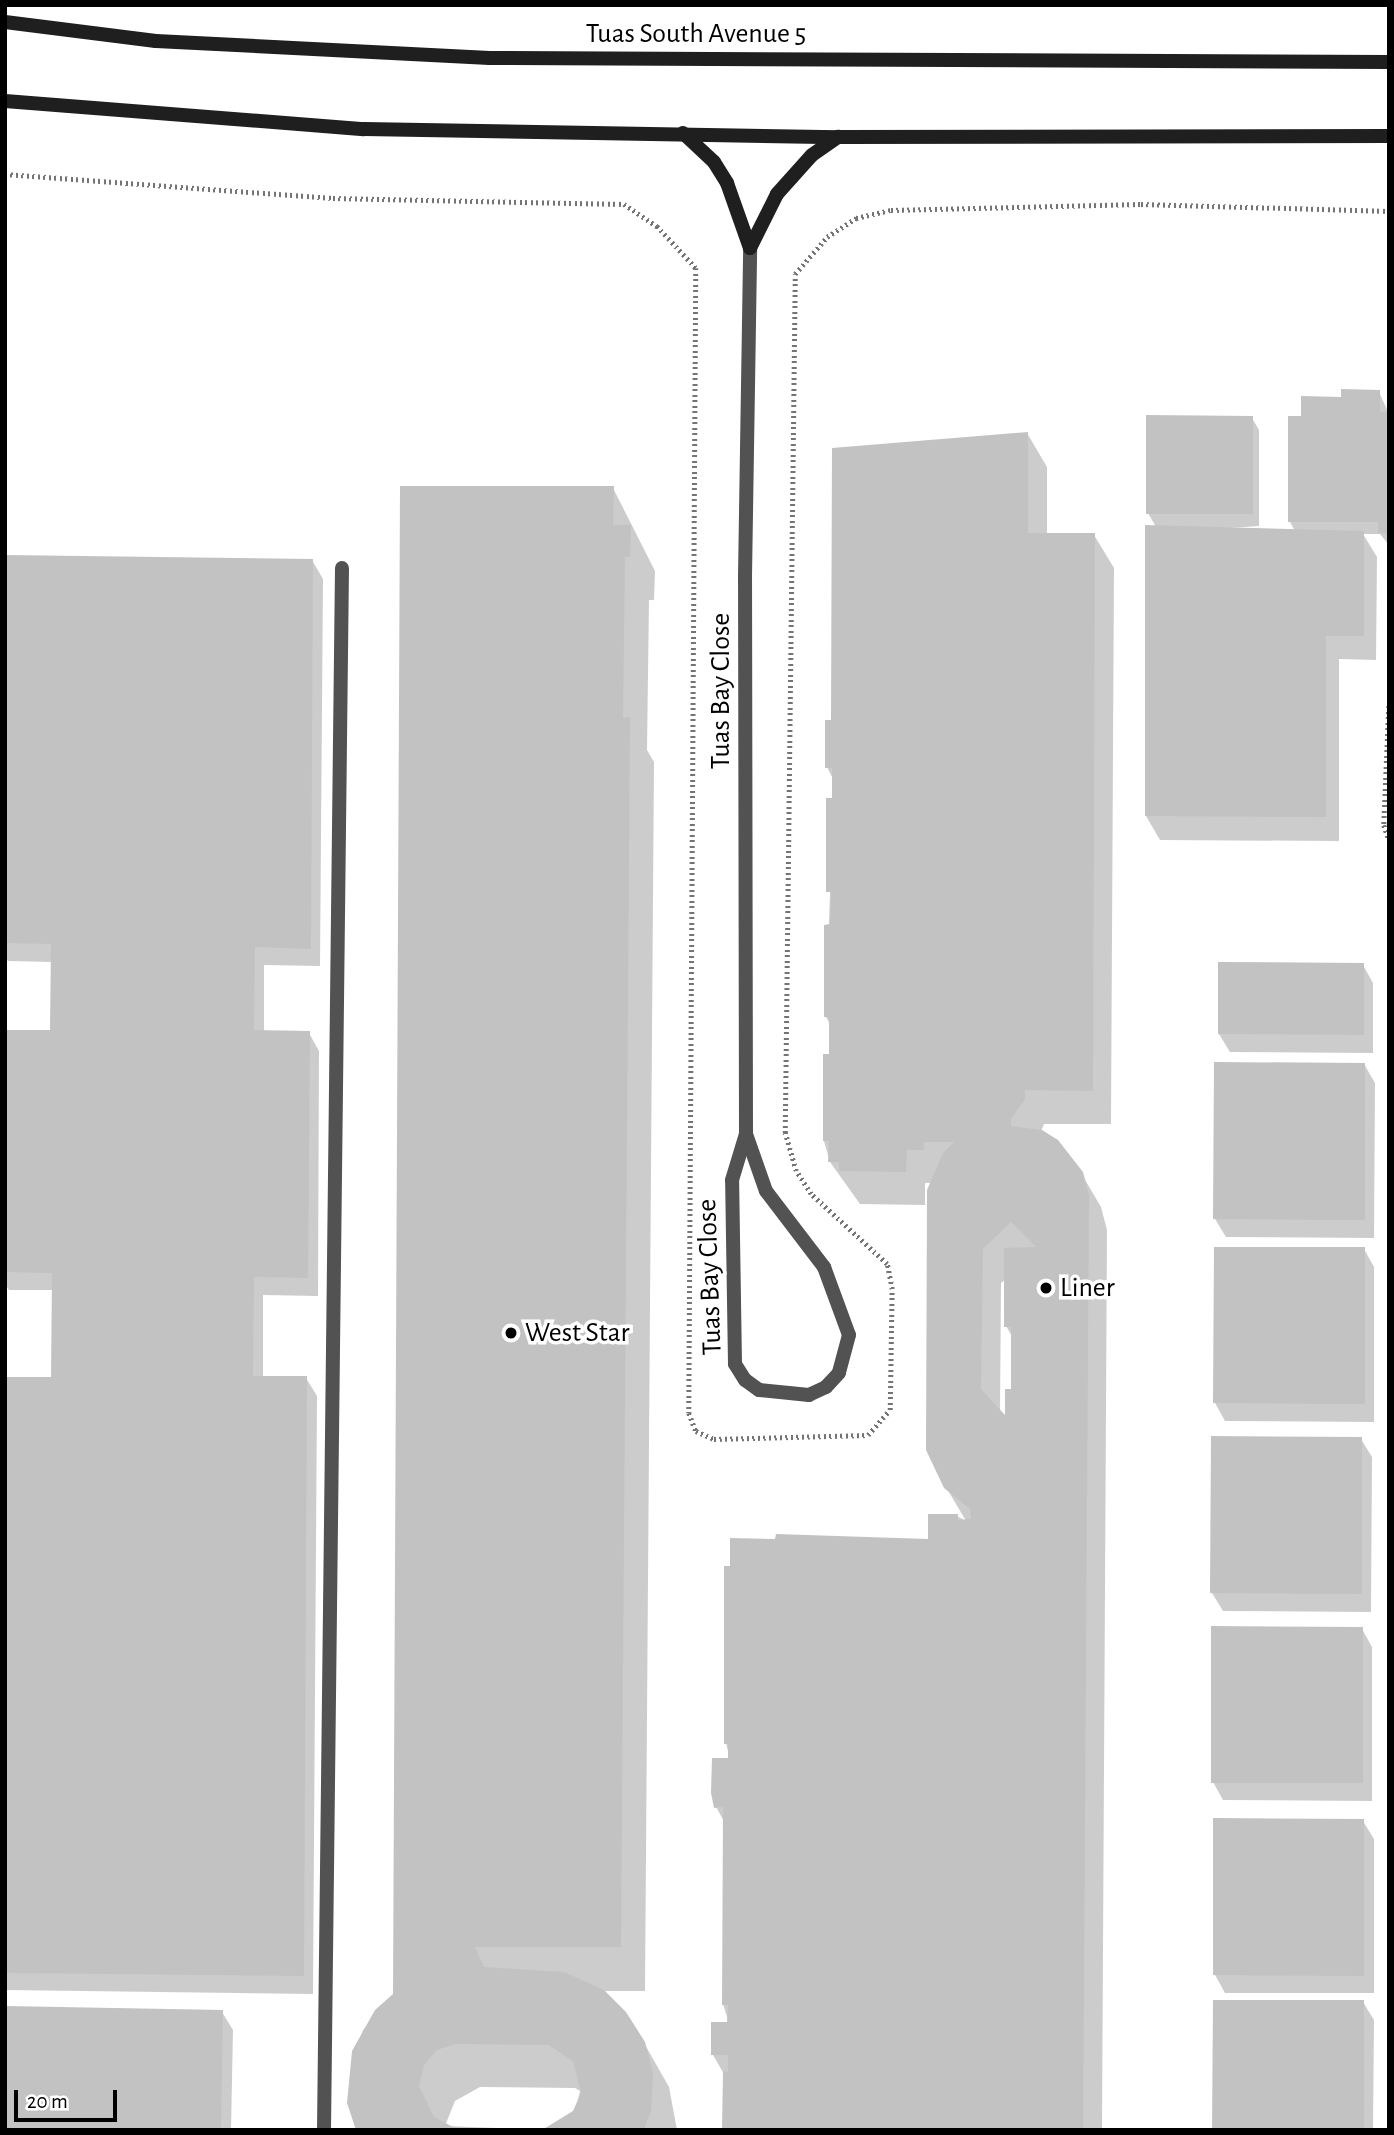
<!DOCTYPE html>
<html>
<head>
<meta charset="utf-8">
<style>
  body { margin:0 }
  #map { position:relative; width:1394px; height:2135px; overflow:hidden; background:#fff; font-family:"Alegreya Sans",sans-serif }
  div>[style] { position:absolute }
  .shadow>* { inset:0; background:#0003 }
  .building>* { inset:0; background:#c2c2c2 }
  .path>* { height:4.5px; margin-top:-2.25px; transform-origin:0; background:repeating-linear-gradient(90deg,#747474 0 2px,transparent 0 5.5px) }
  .lane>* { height:14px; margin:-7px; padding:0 7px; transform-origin:7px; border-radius:7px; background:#525252 }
  .street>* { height:14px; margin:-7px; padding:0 7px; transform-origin:7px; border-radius:7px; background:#525252 }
  .secondary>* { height:14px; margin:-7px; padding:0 7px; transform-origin:7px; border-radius:7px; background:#1f1f1f }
  .dots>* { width:19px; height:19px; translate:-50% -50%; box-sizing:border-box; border:4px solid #fff; border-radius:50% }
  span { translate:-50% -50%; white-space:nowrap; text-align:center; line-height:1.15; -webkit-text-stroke:7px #fff; paint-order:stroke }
  .street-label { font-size:28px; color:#000 }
  .poi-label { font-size:28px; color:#000 }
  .left { translate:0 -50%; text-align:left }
  .frame { position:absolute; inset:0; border:7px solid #000; pointer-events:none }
  .scale { position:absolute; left:14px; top:2090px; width:103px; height:32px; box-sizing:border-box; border:4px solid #000; border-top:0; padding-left:9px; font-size:21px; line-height:24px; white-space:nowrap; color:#000; -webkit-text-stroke:5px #fff; paint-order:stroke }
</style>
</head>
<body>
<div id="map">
  <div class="shadow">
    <div style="clip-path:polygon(1379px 392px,1389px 414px,1389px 545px,1380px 534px,1363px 534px,1377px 557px,1376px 660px,1339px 659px,1339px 841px,1160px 840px,1146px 816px,1156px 527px,1148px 513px,1252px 418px,1259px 430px,1259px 526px,1214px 529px,1295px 531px,1290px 522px,1303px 418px,1343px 399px)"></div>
    <div style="clip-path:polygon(evenodd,1027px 433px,1047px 467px,1047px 535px,1094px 535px,1114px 568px,1111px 1124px,1044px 1124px,1040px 1134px,1081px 1173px,1101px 1207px,1107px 1230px,1102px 2130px,724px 2130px,724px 2074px,713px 2055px,729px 2023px,723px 2004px,725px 1823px,716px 1807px,730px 1760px,726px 1743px,930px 1541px,957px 1516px,966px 1521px,946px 1487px,932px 1183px,925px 1183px,925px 1205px,860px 1204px,830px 1162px,824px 1141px,831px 1026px,826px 1017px,833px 799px,833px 779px,827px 767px,833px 722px,1027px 433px,1006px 1279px,1006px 1326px,1013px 1338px,1012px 1391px,1007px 1420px,1000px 1412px,1001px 1283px,1006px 1279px)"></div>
    <div style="clip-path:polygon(evenodd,613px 488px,655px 571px,654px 600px,649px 600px,647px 750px,654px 762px,645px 1991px,602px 1991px,644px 2043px,669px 2087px,677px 2130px,359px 2130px,350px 2074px,363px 2030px,394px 1995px,613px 488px,480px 2087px,575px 2088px,580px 2091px,575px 2112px,548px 2130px,445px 2126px,455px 2101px,480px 2087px)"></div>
    <div style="clip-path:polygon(5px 557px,312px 560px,323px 579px,320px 966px,264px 965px,264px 1032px,309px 1033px,319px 1051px,318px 1296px,263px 1295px,263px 1378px,306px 1378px,317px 1396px,313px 1994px,5px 1990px,5px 1378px,53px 1379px,53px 1290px,9px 1290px,5px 1284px,5px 1032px,52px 1032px,52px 962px,8px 961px,5px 957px)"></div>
    <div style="clip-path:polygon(1363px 965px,1373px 983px,1373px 1053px,1230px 1052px,1219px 1034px)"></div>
    <div style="clip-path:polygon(1364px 1064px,1375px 1083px,1374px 1238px,1226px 1237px,1215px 1219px)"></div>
    <div style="clip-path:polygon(1364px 1249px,1374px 1267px,1374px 1422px,1225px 1421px,1215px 1403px)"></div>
    <div style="clip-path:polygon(1361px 1439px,1372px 1457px,1371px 1612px,1223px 1611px,1212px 1593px)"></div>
    <div style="clip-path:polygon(1362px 1629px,1372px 1647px,1372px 1801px,1223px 1800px,1213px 1782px)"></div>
    <div style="clip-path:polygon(1363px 1821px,1374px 1839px,1374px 1993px,1225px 1993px,1215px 1975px)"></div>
    <div style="clip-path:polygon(1363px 2002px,1374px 2020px,1373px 2130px,1214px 2130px)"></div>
    <div style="clip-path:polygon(222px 2012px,233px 2030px,231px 2130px,5px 2130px)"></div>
  </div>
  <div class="building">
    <div style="clip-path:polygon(1341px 389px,1380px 390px,1380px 412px,1389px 412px,1389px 533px,1378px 533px,1378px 522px,1288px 522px,1288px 416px,1301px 416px,1301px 396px,1341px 397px)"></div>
    <div style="clip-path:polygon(1146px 415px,1253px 416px,1253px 514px,1146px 514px)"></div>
    <div style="clip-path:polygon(evenodd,1028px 432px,1028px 533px,1095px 533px,1093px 1091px,1025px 1090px,1025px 1099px,1011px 1119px,1011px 1126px,1042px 1130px,1058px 1140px,1083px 1172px,1089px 1195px,1083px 2130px,722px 2130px,723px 2071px,728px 2072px,728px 2055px,711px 2055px,711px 2022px,727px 2022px,728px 2005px,722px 2005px,723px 1807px,714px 1808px,711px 1793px,712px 1758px,728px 1758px,728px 1744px,724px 1744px,724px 1566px,730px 1566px,730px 1538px,775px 1539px,776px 1534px,928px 1539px,928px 1514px,958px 1514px,958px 1520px,971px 1519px,970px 1509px,944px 1488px,926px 1450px,927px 1190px,943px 1153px,954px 1142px,924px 1142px,924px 1150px,907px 1150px,906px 1172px,839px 1171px,839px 1162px,828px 1162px,829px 1141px,823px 1141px,823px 1054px,829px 1054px,829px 1017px,824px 1017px,824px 925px,830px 924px,831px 892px,826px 892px,826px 798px,832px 798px,832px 768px,825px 768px,825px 720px,831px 720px,832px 448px,1028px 432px,1011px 1222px,1036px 1247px,1004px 1248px,1004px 1327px,1011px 1327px,1011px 1389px,1005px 1389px,1005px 1415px,981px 1389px,983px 1249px,1011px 1222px)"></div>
    <div style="clip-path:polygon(400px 486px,614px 486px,613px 525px,631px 525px,630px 557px,625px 557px,623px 718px,630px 717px,621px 1947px,475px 1947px,484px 1967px,564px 1972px,604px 1990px,626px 2012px,645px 2042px,653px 2073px,651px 2110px,644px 2130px,542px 2130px,573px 2111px,581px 2093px,573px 2061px,549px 2045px,455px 2044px,437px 2050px,424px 2065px,419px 2086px,434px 2117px,453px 2127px,508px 2130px,356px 2130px,347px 2103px,352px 2051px,375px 2010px,393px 1994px)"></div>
    <div style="clip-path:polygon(1145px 525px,1364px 531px,1364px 636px,1326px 636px,1326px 817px,1145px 816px)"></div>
    <div style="clip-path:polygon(5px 555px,313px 559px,311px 949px,255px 947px,254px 1030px,310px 1031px,308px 1278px,254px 1277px,253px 1376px,307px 1376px,304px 1976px,5px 1973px,5px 1377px,51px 1377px,52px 1273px,5px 1272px,5px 1030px,50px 1030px,51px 944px,5px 943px)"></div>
    <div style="clip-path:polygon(1218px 962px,1364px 963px,1364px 1035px,1218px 1034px)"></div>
    <div style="clip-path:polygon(1214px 1062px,1365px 1063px,1365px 1220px,1213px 1219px)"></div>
    <div style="clip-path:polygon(1214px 1247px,1365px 1247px,1365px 1404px,1213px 1403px)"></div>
    <div style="clip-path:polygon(1211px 1436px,1362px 1437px,1362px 1594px,1210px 1593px)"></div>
    <div style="clip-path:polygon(1211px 1626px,1363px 1627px,1363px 1783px,1211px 1783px)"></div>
    <div style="clip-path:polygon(1213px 1818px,1364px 1819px,1364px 1976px,1213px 1975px)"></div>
    <div style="clip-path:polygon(1213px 2000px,1364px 2000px,1364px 2130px,1212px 2130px)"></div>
    <div style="clip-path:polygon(5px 2006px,223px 2010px,221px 2130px,5px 2130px)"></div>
  </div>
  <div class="path">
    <div style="left:5px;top:174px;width:329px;rotate:4.2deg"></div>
    <div style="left:333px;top:198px;width:291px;rotate:1.2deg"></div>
    <div style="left:624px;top:204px;width:40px;rotate:34deg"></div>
    <div style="left:657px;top:226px;width:57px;rotate:47.1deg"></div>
    <div style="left:696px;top:268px;width:1145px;rotate:90.35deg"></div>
    <div style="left:689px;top:1413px;width:19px;rotate:69deg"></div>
    <div style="left:696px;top:1431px;width:20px;rotate:24deg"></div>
    <div style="left:714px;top:1439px;width:154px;rotate:-1.5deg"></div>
    <div style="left:868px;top:1435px;width:33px;rotate:-49deg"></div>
    <div style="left:890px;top:1410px;width:121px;rotate:-89.1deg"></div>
    <div style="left:892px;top:1289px;width:25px;rotate:-101deg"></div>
    <div style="left:887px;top:1264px;width:103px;rotate:-137.4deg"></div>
    <div style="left:811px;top:1194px;width:27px;rotate:-123deg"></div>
    <div style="left:796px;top:1171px;width:40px;rotate:-106deg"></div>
    <div style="left:785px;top:1133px;width:859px;rotate:-89.33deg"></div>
    <div style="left:795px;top:274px;width:49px;rotate:-49.1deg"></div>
    <div style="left:827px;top:237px;width:35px;rotate:-33deg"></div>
    <div style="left:856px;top:218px;width:36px;rotate:-13deg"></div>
    <div style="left:891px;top:210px;width:250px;rotate:-1.4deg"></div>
    <div style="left:1141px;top:204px;width:248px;rotate:1.6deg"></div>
    <div style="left:1389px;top:706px;width:119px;rotate:92.4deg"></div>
    <div style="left:1384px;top:825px;width:16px;rotate:72deg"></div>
  </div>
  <div class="lane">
    <div style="left:324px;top:2130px;width:1562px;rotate:-89.34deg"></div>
  </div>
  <div class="street">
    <div style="left:746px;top:1134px;width:60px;rotate:70.7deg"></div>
    <div style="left:766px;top:1191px;width:96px;rotate:52.7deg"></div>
    <div style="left:824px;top:1267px;width:72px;rotate:69.8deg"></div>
    <div style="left:849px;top:1335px;width:39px;rotate:105deg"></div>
    <div style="left:839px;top:1373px;width:19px;rotate:133deg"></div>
    <div style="left:826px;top:1387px;width:19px;rotate:155deg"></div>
    <div style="left:809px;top:1395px;width:50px;rotate:-174.3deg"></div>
    <div style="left:759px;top:1390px;width:17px;rotate:-144deg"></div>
    <div style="left:745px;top:1380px;width:19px;rotate:-122deg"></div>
    <div style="left:735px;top:1364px;width:184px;rotate:-90.9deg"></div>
    <div style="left:732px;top:1180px;width:48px;rotate:-73.1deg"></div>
    <div style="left:746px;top:1134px;width:557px;rotate:-90.1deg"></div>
    <div style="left:745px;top:577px;width:329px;rotate:-89.1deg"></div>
  </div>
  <div class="secondary">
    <div style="left:5px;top:22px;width:152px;rotate:7.2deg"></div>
    <div style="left:156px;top:41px;width:334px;rotate:2.9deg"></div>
    <div style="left:490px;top:58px;width:899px;rotate:0.25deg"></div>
    <div style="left:5px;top:101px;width:360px;rotate:4.5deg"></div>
    <div style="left:364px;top:129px;width:474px;rotate:1deg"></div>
    <div style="left:838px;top:137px;width:551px;rotate:-0.1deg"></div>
    <div style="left:683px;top:133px;width:42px;rotate:43.1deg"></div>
    <div style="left:714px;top:162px;width:25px;rotate:58deg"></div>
    <div style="left:727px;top:183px;width:69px;rotate:70.5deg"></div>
    <div style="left:750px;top:248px;width:60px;rotate:-63.4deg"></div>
    <div style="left:777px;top:194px;width:52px;rotate:-48.1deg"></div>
    <div style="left:812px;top:155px;width:32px;rotate:-35deg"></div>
  </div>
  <div class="dots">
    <div style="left:1046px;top:1288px;background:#000"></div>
    <div style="left:511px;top:1333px;background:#000"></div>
  </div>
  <div class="street-label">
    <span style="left:696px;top:34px">Tuas South Avenue 5</span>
    <span style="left:721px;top:691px;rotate:-90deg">Tuas Bay Close</span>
    <span style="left:710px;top:1277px;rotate:-92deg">Tuas Bay Close</span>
  </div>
  <div class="poi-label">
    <span class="left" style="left:1060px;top:1288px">Liner</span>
    <span class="left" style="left:525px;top:1333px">West Star</span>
  </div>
  <div class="frame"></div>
  <div class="scale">20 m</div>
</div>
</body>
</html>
